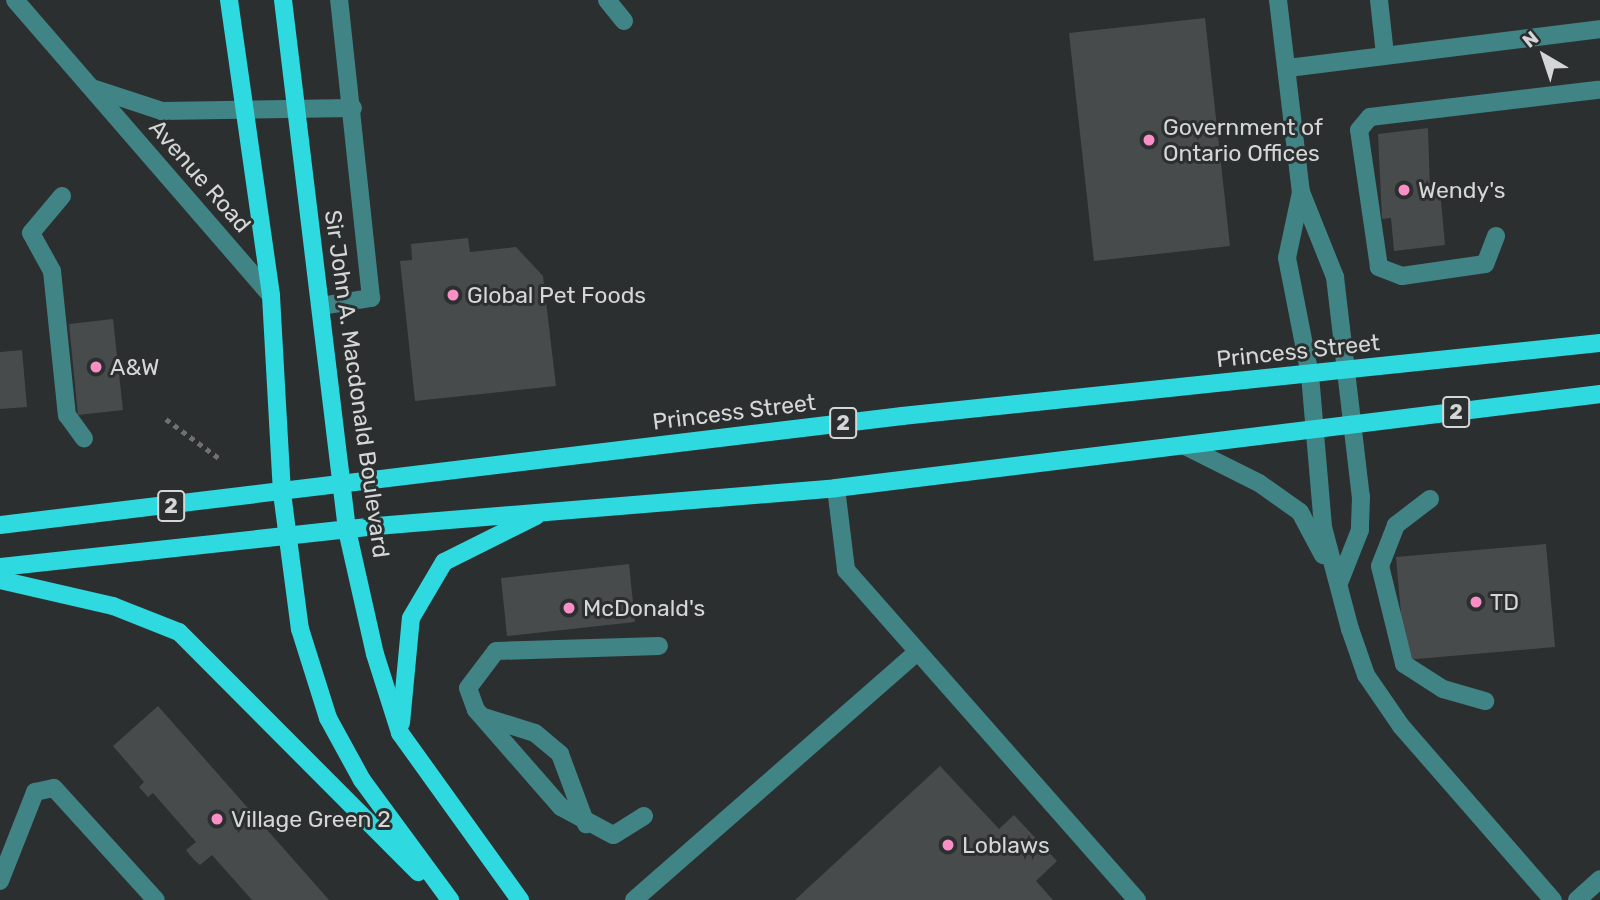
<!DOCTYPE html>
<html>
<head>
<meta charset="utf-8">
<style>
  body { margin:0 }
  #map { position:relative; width:1600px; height:900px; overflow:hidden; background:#2c2f2f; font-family:Rubik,sans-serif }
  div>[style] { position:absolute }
  .building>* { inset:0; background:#484b4b }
  .path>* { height:4.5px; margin-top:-2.25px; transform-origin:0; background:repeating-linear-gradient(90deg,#6f7171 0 5px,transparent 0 10px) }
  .minor>* { height:18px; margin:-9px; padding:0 9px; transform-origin:9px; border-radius:9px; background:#408486 }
  .major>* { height:18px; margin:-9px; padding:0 9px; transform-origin:9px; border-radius:9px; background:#2ed9df }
  .dots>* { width:19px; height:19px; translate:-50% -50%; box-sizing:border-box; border:4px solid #2c2f2f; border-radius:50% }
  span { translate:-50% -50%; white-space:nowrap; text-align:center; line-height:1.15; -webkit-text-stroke:6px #2c2f2f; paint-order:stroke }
  .shield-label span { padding:2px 5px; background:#2c2f2f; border:2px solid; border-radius:5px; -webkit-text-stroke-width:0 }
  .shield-label { font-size:21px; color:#d5d7d7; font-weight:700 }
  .poi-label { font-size:23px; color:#d5d7d7 }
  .left { translate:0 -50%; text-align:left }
  .street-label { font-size:23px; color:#d5d7d7 }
  .north { position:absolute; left:1509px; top:21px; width:70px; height:70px; -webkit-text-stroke:5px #2c2f2f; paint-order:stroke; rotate:321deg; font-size:19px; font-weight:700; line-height:28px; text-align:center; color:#d5d7d7 }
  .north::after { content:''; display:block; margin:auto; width:24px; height:32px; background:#d5d7d7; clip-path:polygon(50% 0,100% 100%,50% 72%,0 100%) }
</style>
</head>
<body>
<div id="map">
  <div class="building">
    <div style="clip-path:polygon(1205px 18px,1230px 246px,1094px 261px,1069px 33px)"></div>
    <div style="clip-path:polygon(1428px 128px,1430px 191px,1440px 189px,1445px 245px,1394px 251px,1391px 218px,1382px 219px,1378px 134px)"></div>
    <div style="clip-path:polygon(468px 238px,470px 252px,516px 247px,543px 276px,556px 386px,415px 401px,400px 261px,412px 260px,411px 244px)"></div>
    <div style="clip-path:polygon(113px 319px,123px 410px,78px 415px,69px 324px)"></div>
    <div style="clip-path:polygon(22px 350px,27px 407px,0 409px,0 352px)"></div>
    <div style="clip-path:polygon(1546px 544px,1555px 647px,1405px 660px,1396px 557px)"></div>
    <div style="clip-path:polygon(629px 564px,635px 622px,507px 636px,501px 578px)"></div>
    <div style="clip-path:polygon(158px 706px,329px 900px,252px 900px,212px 855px,200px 865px,194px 860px,186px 850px,196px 842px,153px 793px,148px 797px,139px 787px,144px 782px,113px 746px)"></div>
    <div style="clip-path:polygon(940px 766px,999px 829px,1014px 815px,1057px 861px,1036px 881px,1053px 900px,795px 900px)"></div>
  </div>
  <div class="path">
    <div style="left:166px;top:419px;width:67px;rotate:36.5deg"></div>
  </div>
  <div class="minor">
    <div style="left:15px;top:0;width:391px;rotate:49.1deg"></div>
    <div style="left:607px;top:0;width:27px;rotate:51deg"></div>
    <div style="left:1278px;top:0;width:193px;rotate:83.2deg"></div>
    <div style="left:1301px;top:192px;width:92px;rotate:68.2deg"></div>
    <div style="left:1335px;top:277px;width:222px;rotate:83.3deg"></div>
    <div style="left:1361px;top:497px;width:33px;rotate:92deg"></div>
    <div style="left:1360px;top:530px;width:57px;rotate:111.6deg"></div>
    <div style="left:1379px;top:0;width:54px;rotate:83.7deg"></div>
    <div style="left:1288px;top:68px;width:314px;rotate:-7.1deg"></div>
    <div style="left:92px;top:88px;width:74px;rotate:18.2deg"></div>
    <div style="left:162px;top:111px;width:191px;rotate:-0.9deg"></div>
    <div style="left:1301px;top:192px;width:67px;rotate:102deg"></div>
    <div style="left:1287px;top:258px;width:119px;rotate:78.9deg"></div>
    <div style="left:1310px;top:375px;width:153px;rotate:85.1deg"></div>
    <div style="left:1323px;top:527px;width:106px;rotate:75.2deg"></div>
    <div style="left:1350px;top:629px;width:49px;rotate:70.8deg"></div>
    <div style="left:1366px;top:675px;width:62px;rotate:55.5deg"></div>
    <div style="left:1401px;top:726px;width:231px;rotate:48.9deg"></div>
    <div style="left:62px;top:196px;width:48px;rotate:130deg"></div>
    <div style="left:31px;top:233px;width:43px;rotate:61.1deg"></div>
    <div style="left:52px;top:271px;width:145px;rotate:84.1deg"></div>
    <div style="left:67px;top:415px;width:29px;rotate:54deg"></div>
    <div style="left:1496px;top:236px;width:30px;rotate:111deg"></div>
    <div style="left:1485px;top:264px;width:84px;rotate:171.8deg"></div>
    <div style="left:1402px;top:276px;width:25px;rotate:-159deg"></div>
    <div style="left:1379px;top:267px;width:138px;rotate:-98.3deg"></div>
    <div style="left:1359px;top:130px;width:17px;rotate:-50deg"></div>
    <div style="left:1370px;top:117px;width:230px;rotate:-6.8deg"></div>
    <div style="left:321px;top:306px;width:51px;rotate:-9.1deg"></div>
    <div style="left:371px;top:298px;width:300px;rotate:-96.1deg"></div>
    <div style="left:1185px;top:446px;width:83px;rotate:26.6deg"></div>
    <div style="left:1259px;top:483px;width:50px;rotate:35.3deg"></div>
    <div style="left:1300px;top:512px;width:49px;rotate:61.9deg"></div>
    <div style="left:836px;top:488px;width:83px;rotate:83deg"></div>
    <div style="left:846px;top:570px;width:440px;rotate:48.6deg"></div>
    <div style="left:1430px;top:499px;width:43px;rotate:142.6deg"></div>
    <div style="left:1396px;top:525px;width:44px;rotate:111.3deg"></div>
    <div style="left:1380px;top:566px;width:101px;rotate:76.2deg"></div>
    <div style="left:1404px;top:664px;width:46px;rotate:32.7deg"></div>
    <div style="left:1443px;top:689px;width:44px;rotate:15.9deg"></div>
    <div style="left:484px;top:717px;width:53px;rotate:17.4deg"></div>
    <div style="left:535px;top:733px;width:33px;rotate:40deg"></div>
    <div style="left:560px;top:754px;width:75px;rotate:69.6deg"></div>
    <div style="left:644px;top:816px;width:36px;rotate:148deg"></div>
    <div style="left:613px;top:835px;width:59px;rotate:-151.7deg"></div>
    <div style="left:561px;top:807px;width:129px;rotate:-131.2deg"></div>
    <div style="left:476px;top:710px;width:23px;rotate:-110deg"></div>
    <div style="left:468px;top:688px;width:46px;rotate:-52.9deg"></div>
    <div style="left:496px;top:651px;width:163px;rotate:-1.8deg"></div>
    <div style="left:0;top:881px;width:96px;rotate:-68.5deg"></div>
    <div style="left:35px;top:792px;width:19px;rotate:-12deg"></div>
    <div style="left:54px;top:788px;width:151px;rotate:47.7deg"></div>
    <div style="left:634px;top:900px;width:376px;rotate:-41.2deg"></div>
    <div style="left:1577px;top:900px;width:31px;rotate:-42deg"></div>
  </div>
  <div class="major">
    <div style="left:229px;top:0;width:299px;rotate:81.9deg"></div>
    <div style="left:271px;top:296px;width:197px;rotate:86.8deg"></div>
    <div style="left:282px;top:493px;width:137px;rotate:82.5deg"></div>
    <div style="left:300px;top:629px;width:93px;rotate:72.5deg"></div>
    <div style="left:328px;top:718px;width:71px;rotate:61.3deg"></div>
    <div style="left:362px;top:780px;width:149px;rotate:53.7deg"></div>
    <div style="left:283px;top:0;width:534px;rotate:83.11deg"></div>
    <div style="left:347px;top:530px;width:127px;rotate:77.3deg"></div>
    <div style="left:375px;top:654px;width:83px;rotate:72.4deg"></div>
    <div style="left:400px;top:733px;width:206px;rotate:54.3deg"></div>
    <div style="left:0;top:525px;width:909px;rotate:-6.89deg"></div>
    <div style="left:902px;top:416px;width:702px;rotate:-5.97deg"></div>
    <div style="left:0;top:567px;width:379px;rotate:-6.2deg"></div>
    <div style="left:377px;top:526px;width:461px;rotate:-4.7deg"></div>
    <div style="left:836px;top:488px;width:770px;rotate:-7.01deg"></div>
    <div style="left:0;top:580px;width:116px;rotate:13deg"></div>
    <div style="left:113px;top:606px;width:71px;rotate:21.5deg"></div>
    <div style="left:179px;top:632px;width:339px;rotate:45.1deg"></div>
    <div style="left:401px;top:723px;width:105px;rotate:-84.6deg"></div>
    <div style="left:411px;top:618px;width:65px;rotate:-59.5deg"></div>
    <div style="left:444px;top:562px;width:103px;rotate:-26.6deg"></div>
  </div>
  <div class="dots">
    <div style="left:1149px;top:140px;background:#fa8fc6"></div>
    <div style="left:1404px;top:190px;background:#fa8fc6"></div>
    <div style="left:453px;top:295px;background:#fa8fc6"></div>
    <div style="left:96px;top:367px;background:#fa8fc6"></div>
    <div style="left:1476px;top:602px;background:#fa8fc6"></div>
    <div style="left:569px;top:608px;background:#fa8fc6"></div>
    <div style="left:217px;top:819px;background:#fa8fc6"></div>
    <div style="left:948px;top:845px;background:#fa8fc6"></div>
  </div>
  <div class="shield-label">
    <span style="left:1456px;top:412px">2</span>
    <span style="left:843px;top:423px">2</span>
    <span style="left:171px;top:506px">2</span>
  </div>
  <div class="poi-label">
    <span class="left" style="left:1163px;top:140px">Government of<br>Ontario Offices</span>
    <span class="left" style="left:1418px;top:190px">Wendy's</span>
    <span class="left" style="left:467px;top:295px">Global Pet Foods</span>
    <span class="left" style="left:110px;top:367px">A&amp;W</span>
    <span class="left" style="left:1490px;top:602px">TD</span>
    <span class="left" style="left:583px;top:608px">McDonald's</span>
    <span class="left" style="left:231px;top:819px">Village Green 2</span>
    <span class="left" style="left:962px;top:845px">Loblaws</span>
  </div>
  <div class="street-label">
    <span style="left:200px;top:176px;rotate:49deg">Avenue Road</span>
    <span style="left:1298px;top:351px;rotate:-6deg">Princess Street</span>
    <span style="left:357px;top:384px;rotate:82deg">Sir John A. Macdonald Boulevard</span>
    <span style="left:734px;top:412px;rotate:-7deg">Princess Street</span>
  </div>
  <div class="north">N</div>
</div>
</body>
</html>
